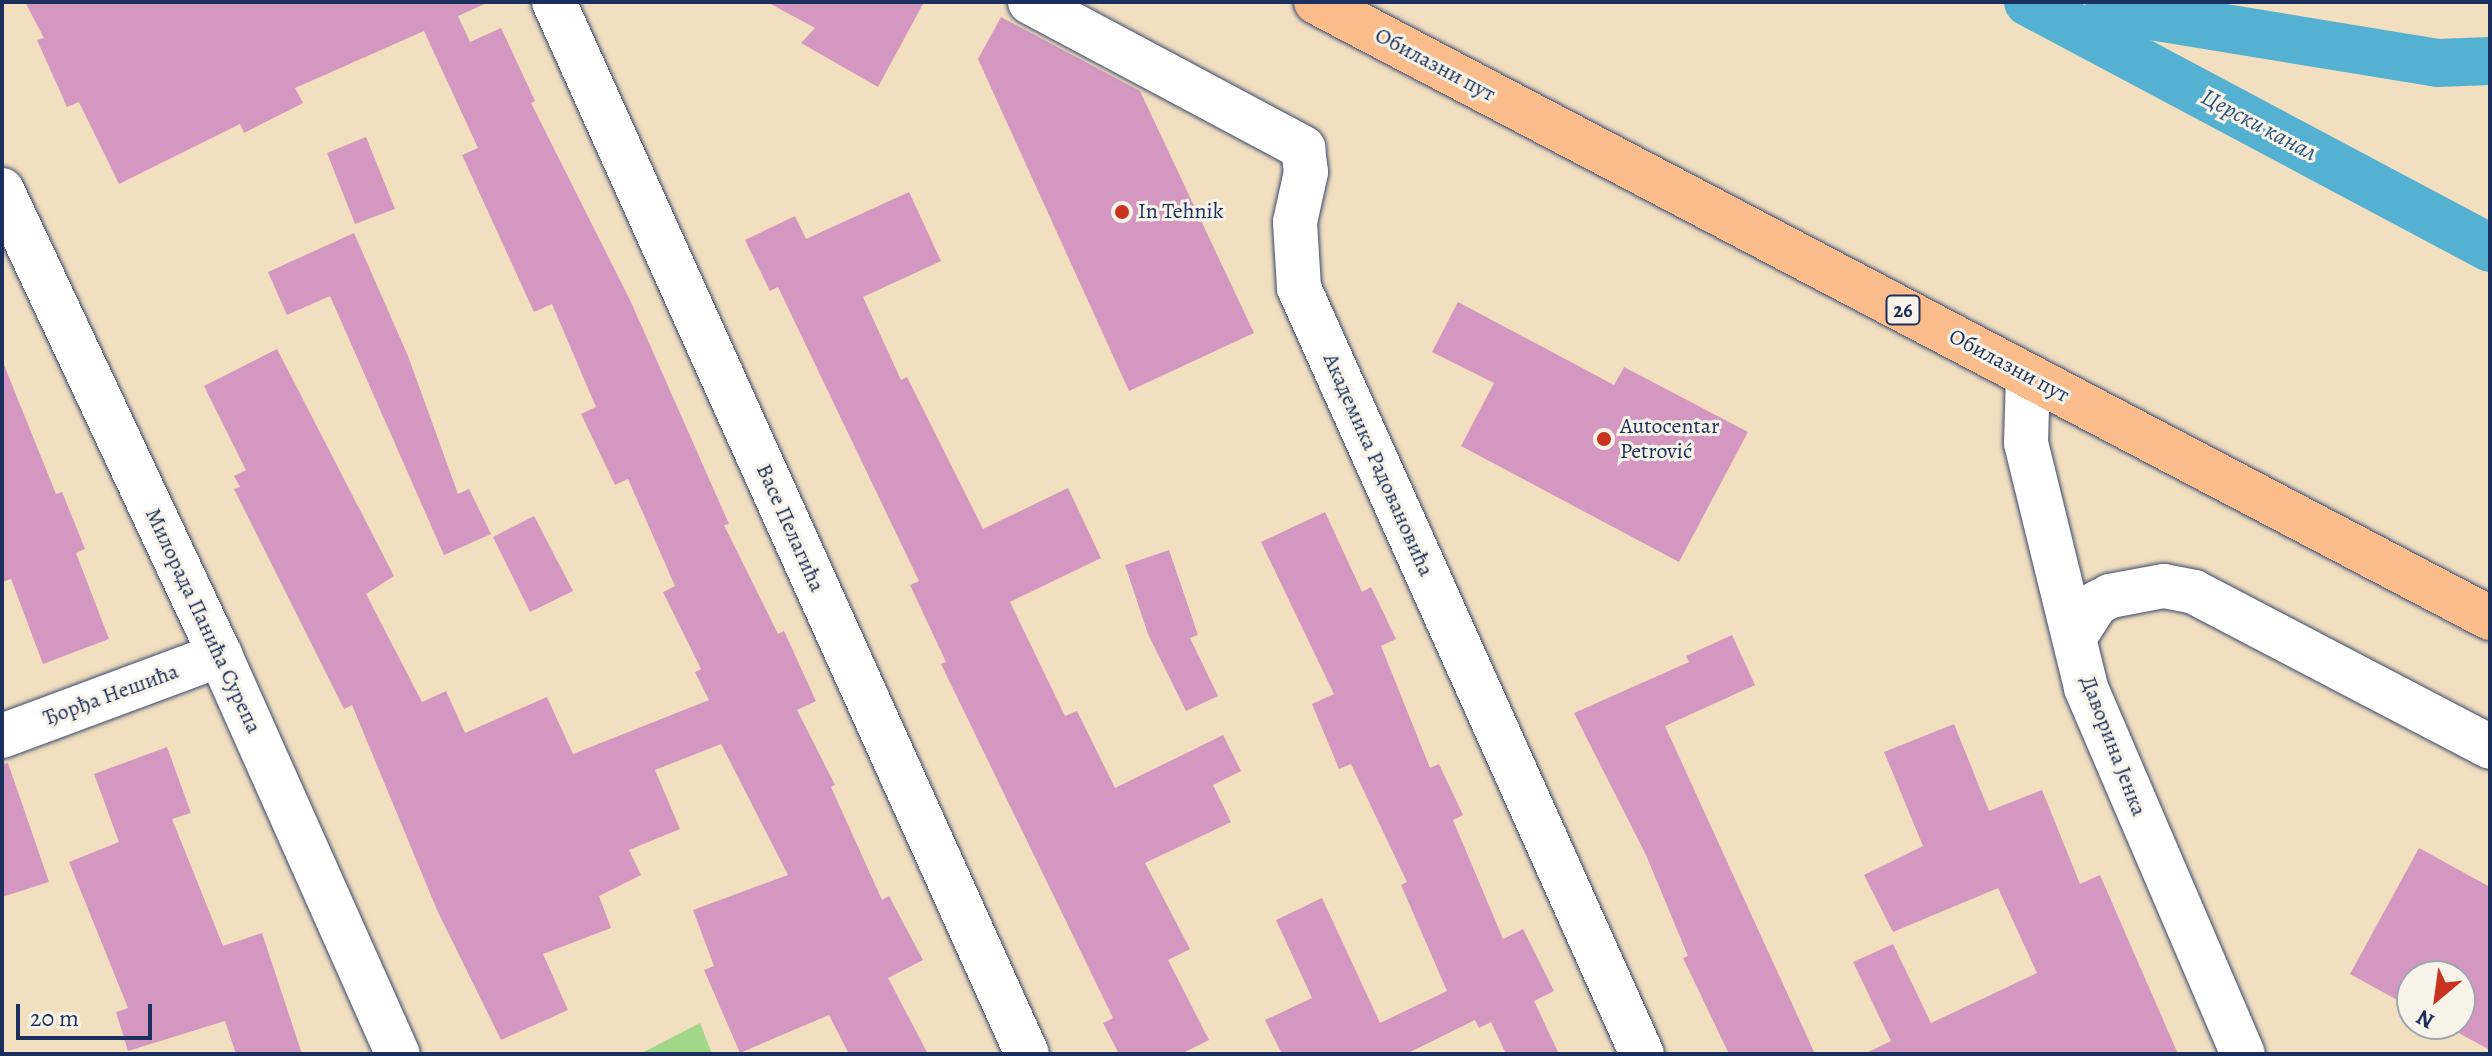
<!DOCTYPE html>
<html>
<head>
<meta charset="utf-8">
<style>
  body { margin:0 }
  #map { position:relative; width:2492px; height:1056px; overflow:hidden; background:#f1dfc0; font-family:Alegreya,serif }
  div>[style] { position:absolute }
  .green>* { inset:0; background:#a1d788 }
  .canal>* { height:48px; margin:-24px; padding:0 24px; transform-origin:24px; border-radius:24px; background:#54b1d2 }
  .building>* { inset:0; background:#d498c0 }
  .roads { filter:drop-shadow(0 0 2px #3b496d) drop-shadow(0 0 2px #3b496d) }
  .minor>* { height:44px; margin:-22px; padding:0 22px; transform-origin:22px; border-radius:22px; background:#fff }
  .major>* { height:44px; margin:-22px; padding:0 22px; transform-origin:22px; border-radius:22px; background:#fabc8b }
  .dots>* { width:22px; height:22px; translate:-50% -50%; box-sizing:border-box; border:4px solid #f7f3e8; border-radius:50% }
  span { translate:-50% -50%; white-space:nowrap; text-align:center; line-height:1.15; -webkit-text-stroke:6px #f7f3e8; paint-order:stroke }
  .shield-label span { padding:2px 6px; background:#f7f3e8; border:2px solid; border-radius:6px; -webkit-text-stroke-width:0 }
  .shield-label { font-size:20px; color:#1b2f5e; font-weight:700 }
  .street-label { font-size:22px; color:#1b2f5e }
  .poi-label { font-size:22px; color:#1b2f5e }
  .left { translate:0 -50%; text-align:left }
  .water-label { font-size:24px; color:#2c5681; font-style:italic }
  .frame { position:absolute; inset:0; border:4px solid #1b2f5e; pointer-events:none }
  .north { position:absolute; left:2396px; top:960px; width:80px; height:80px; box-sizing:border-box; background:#f7f3e8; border:2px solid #9fa5b1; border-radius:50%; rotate:209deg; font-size:22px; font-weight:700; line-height:32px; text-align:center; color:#1b2f5e }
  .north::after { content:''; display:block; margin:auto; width:28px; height:36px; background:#c8321e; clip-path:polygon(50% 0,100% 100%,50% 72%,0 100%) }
  .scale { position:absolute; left:16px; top:1004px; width:136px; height:36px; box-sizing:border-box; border:4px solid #1b2f5e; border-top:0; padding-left:10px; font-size:24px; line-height:28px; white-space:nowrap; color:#1b2f5e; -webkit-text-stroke:6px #f7f3e8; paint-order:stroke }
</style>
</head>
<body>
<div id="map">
  <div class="green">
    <div style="clip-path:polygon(700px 1023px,712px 1054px,640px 1054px)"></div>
  </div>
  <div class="canal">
    <div style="left:2028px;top:2px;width:523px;rotate:28.03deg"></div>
    <div style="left:2109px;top:2px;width:38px;rotate:20deg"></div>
    <div style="left:2145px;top:15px;width:296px;rotate:9.3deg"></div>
    <div style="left:2437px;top:63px;width:53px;rotate:-2.2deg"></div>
  </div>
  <div class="building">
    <div style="clip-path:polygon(25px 2px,489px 2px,458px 16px,470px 42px,501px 28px,535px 101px,531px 103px,630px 300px,729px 524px,724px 525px,778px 634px,784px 631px,816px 701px,797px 710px,835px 785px,831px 787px,882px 900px,889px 896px,923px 960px,888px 978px,928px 1054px,849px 1054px,829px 1015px,740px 1053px,704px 970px,714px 966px,693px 910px,788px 875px,721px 744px,655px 770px,680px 829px,629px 850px,641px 875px,599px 896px,611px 928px,543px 954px,568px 1010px,501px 1040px,437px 910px,352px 705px,344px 709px,234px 489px,240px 487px,234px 476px,246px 470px,204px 386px,277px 349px,394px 576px,366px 594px,422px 702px,446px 691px,465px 733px,547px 697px,573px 754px,709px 700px,695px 672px,701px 669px,663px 592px,675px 586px,628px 479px,615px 485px,581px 414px,596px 407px,552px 304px,534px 312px,462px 155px,478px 148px,424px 31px,295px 88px,303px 103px,244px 133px,240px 124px,119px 184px,79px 102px,67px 107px,37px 40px,44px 38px)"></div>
    <div style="clip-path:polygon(767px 2px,924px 2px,878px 87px,801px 43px,815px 28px)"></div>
    <div style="clip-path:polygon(1001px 17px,1140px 91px,1254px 333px,1129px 391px,978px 59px)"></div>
    <div style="clip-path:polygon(366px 137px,395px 209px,355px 224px,327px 153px)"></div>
    <div style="clip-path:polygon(909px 192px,941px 261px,863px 297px,901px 380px,907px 377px,983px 529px,1068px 488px,1101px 558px,1010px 602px,1065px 716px,1077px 711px,1115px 788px,1223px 735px,1241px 771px,1213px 785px,1231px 822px,1145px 863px,1190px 949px,1168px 960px,1209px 1040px,1181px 1054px,1119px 1054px,1103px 1023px,1113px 1018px,941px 664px,946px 662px,910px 585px,919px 581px,778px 287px,770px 291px,745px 240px,795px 216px,806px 239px)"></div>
    <div style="clip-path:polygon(354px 233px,408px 356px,458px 494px,469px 489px,491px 534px,444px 555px,330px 296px,287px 315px,268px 272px)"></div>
    <div style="clip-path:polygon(1458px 302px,1614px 385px,1624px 367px,1748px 432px,1679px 562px,1461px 446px,1494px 383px,1432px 352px)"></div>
    <div style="clip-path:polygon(2px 360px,56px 494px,62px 492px,85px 549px,76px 553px,109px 639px,43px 664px,11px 579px,2px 582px)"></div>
    <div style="clip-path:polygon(1325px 512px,1362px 592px,1371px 587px,1396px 639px,1381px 646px,1430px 768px,1439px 764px,1463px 815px,1453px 820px,1503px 939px,1523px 929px,1554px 991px,1534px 1001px,1559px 1054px,1506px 1054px,1491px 1022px,1479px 1028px,1475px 1020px,1406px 1054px,1282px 1054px,1265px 1020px,1312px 998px,1276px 920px,1322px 898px,1380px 1023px,1447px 991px,1401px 885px,1407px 882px,1351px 764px,1339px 769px,1312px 704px,1334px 694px,1261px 542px)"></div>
    <div style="clip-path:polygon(534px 516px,573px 591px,530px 612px,493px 537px)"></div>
    <div style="clip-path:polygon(1169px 550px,1198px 635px,1190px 638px,1218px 696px,1186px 711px,1148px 634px,1125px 565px)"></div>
    <div style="clip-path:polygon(1732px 635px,1755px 685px,1665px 726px,1815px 1054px,1729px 1054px,1683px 958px,1688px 956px,1646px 855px,1574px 713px,1689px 662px,1686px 656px)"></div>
    <div style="clip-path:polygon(1954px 724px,1989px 811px,2042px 790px,2080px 884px,2100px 875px,2178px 1054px,1864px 1054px,1891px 1041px,1853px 962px,1893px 944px,1931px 1023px,2037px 973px,1998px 888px,1893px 932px,1864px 875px,1923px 846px,1884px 752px)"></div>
    <div style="clip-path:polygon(167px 747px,191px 813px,172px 819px,223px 946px,262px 933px,302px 1054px,236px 1054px,225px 1021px,128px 1051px,116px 1012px,128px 1008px,69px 862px,119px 842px,94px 774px)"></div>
    <div style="clip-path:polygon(8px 763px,49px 882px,2px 897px,2px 764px)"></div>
    <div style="clip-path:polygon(2419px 848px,2490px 887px,2490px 1050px,2442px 1024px,2460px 1024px,2460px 976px,2412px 976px,2412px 1008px,2350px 974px)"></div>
  </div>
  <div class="roads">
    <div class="minor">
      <div style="left:554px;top:2px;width:1153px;rotate:65.79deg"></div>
      <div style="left:1030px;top:2px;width:310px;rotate:28.1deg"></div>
      <div style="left:1303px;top:148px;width:24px;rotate:83deg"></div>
      <div style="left:1306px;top:172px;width:51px;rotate:102.4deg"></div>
      <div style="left:1295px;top:222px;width:66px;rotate:86.5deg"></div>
      <div style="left:1299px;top:288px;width:839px;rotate:65.88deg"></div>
      <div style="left:2px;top:190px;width:514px;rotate:64.88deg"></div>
      <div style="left:220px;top:655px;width:437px;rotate:66deg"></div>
      <div style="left:2028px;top:376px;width:67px;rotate:91.7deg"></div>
      <div style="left:2026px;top:443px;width:252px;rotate:76.2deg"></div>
      <div style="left:2086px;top:688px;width:398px;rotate:66.8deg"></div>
      <div style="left:2076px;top:635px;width:38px;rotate:-57deg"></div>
      <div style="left:2097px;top:603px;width:15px;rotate:-28deg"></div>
      <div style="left:2110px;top:596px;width:55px;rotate:-10.5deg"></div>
      <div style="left:2164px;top:586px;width:31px;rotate:11deg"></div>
      <div style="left:2194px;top:592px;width:334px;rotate:27.6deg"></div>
      <div style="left:2px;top:736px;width:233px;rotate:-20.4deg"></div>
    </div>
    <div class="major">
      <div style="left:1316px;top:2px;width:1326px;rotate:27.69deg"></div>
    </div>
  </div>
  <div class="dots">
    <div style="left:1122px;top:212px;background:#c8321e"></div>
    <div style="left:1604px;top:439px;background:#c8321e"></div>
  </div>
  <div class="shield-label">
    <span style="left:1903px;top:310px">26</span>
  </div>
  <div class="street-label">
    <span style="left:1435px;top:65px;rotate:28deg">Обилазни пут</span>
    <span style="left:2009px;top:366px;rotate:28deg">Обилазни пут</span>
    <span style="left:1378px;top:465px;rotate:66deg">Академика Радовановића</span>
    <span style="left:790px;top:528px;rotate:66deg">Васе Пелагића</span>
    <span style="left:203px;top:621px;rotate:65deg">Милорада Панића Сурепа</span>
    <span style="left:111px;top:695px;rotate:-20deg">Ђорђа Нешића</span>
    <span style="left:2113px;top:746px;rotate:69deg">Даворина Јенка</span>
  </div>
  <div class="poi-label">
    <span class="left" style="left:1138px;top:212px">In Tehnik</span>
    <span class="left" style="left:1620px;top:439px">Autocentar<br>Petrović</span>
  </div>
  <div class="water-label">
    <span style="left:2259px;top:125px;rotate:28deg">Церски канал</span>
  </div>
  <div class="frame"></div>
  <div class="north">N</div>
  <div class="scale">20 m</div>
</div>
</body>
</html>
